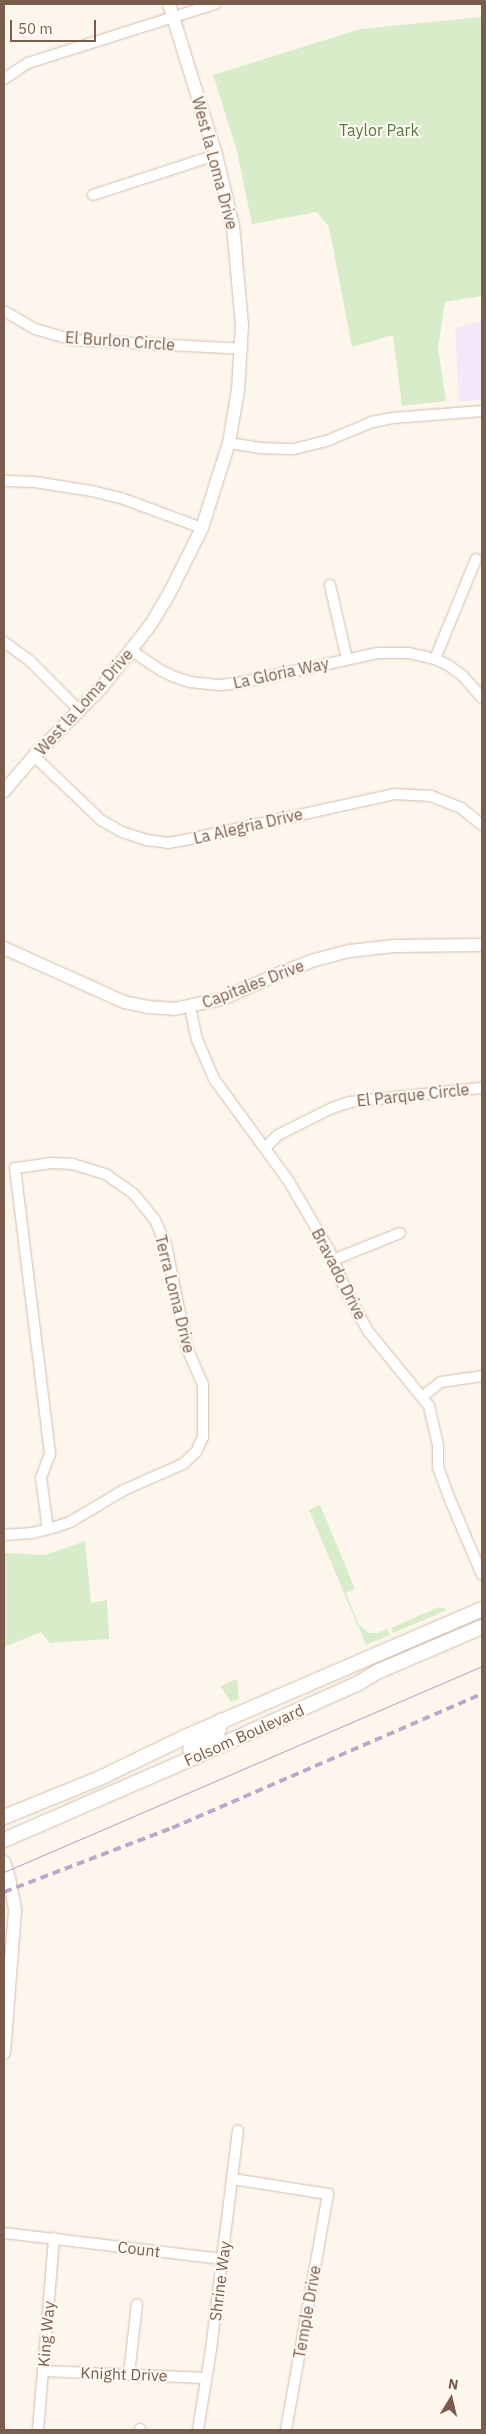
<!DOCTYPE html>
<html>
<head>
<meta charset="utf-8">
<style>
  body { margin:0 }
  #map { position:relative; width:486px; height:2434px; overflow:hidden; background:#fdf6ec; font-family:"IBM Plex Sans",sans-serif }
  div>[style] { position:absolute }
  .education>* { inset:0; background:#f3e8fa }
  .green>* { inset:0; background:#d8ecc9 }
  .roads { filter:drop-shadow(0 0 1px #d1beb0) drop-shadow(0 0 1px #d1beb0) }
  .minor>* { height:10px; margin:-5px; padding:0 5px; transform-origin:5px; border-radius:5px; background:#fff }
  .tertiary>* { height:12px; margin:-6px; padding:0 6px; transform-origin:6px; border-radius:6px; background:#fff }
  .secondary>* { height:14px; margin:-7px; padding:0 7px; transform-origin:7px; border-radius:7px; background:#fff }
  .tram>* { height:1px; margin:-0.5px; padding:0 0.5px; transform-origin:0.5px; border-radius:0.5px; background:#b9a8c9 }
  .rail>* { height:4px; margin-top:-2px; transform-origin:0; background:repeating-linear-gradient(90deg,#b9a8c9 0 8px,transparent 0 13px) }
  span { translate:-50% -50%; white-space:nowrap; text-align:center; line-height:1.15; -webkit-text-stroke:4px #fffaf3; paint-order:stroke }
  .park-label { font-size:16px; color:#537a41 }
  .street-label { font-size:16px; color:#7a5c4d }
  .frame { position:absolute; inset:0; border:5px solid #7a5c4d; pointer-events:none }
  .north { position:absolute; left:426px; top:2374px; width:50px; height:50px; -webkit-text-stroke:4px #fffaf3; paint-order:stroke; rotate:9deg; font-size:14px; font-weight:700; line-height:20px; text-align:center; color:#7a5c4d }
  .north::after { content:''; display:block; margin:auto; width:18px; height:22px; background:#7a5c4d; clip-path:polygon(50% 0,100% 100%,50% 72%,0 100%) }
  .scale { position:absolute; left:10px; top:20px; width:86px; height:22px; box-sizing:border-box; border:2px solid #7a5c4d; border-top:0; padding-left:6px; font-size:15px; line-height:18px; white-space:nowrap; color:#7a5c4d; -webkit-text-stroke:4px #fffaf3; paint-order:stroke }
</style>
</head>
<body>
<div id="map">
  <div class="education">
    <div style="clip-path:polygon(482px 321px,482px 399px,459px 402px,455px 328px)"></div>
  </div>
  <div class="green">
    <div style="clip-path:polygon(482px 17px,482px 296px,445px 302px,438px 348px,446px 401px,402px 406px,393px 335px,352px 347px,329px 227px,317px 212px,252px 224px,237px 151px,213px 75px,360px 29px)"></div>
    <div style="clip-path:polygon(320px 1505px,355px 1589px,346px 1593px,359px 1625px,369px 1633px,377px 1633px,387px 1629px,390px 1635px,366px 1645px,309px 1510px)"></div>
    <div style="clip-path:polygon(85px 1541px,91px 1603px,107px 1600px,109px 1639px,50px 1643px,41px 1632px,4px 1647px,4px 1553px,45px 1555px)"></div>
    <div style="clip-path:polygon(439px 1607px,447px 1610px,393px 1633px,391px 1628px)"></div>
    <div style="clip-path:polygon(237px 1679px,239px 1699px,231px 1702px,220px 1686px)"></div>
  </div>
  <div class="roads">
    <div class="minor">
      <div style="left:4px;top:79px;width:29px;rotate:-34deg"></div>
      <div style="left:28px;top:63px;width:196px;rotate:-17.5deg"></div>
      <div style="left:93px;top:195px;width:129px;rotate:-18deg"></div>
      <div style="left:4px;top:311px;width:36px;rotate:30deg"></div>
      <div style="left:35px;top:329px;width:40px;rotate:16deg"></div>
      <div style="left:73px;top:340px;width:169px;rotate:3deg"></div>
      <div style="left:229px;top:443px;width:31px;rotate:9deg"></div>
      <div style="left:260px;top:448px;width:34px;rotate:2deg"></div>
      <div style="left:294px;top:449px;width:36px;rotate:-14deg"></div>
      <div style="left:329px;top:440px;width:47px;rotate:-22.7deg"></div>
      <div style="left:372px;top:422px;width:21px;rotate:-11deg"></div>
      <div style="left:393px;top:418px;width:89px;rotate:-4.5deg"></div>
      <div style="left:4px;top:481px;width:31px;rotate:2deg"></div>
      <div style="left:35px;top:482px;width:58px;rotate:9deg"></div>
      <div style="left:92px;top:491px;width:30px;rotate:14deg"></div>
      <div style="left:121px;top:498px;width:86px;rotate:20.3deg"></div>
      <div style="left:330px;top:585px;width:76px;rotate:77.1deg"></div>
      <div style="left:4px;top:642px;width:32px;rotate:36deg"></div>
      <div style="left:30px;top:661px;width:71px;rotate:45deg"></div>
      <div style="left:132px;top:651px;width:36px;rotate:34deg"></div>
      <div style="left:162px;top:671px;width:14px;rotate:25deg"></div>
      <div style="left:175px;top:677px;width:16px;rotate:18deg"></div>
      <div style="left:190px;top:682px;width:30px;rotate:6deg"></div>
      <div style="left:220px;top:685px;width:19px;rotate:-6deg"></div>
      <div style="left:239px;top:683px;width:142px;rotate:-12.2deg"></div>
      <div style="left:378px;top:653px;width:31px"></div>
      <div style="left:409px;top:653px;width:27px;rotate:13deg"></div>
      <div style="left:435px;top:659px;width:14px;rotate:25deg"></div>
      <div style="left:448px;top:665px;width:17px;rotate:36deg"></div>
      <div style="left:462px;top:675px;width:30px;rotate:49deg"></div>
      <div style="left:435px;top:659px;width:108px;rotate:-67.7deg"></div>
      <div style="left:34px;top:756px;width:93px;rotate:43.7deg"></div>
      <div style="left:101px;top:820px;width:24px;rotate:30deg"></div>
      <div style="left:122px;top:832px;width:26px;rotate:18deg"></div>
      <div style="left:147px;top:840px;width:21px;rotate:8deg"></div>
      <div style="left:168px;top:843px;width:22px;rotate:-10deg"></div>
      <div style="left:190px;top:839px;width:209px;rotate:-12.4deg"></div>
      <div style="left:394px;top:794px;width:37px;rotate:3deg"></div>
      <div style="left:431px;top:796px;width:32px;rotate:22deg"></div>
      <div style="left:461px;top:808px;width:27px;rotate:39deg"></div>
      <div style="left:190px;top:1007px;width:33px;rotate:78deg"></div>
      <div style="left:197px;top:1039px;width:43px;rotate:67deg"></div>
      <div style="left:214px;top:1079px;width:125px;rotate:53.8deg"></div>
      <div style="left:288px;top:1180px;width:81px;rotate:59.6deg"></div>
      <div style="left:329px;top:1250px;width:44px;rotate:67.5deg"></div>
      <div style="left:346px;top:1291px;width:46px;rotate:61.2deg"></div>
      <div style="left:368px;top:1331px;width:97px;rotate:50.9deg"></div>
      <div style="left:429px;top:1406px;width:39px;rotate:77deg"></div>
      <div style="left:438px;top:1444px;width:23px;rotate:90deg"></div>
      <div style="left:438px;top:1467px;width:37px;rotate:70deg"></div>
      <div style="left:451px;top:1502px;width:79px;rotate:67deg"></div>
      <div style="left:266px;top:1147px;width:17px;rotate:-45deg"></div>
      <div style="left:278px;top:1135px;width:60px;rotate:-26.6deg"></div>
      <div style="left:332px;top:1108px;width:19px;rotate:-18deg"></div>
      <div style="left:350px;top:1102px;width:133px;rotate:-6.1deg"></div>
      <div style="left:333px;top:1260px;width:72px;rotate:-21.9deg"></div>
      <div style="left:423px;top:1396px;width:23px;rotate:-38deg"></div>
      <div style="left:441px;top:1382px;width:41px;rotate:-8.3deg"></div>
      <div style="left:4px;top:1535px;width:28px;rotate:-4deg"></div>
      <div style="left:32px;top:1533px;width:16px;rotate:-14deg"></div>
      <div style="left:48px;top:1529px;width:7px;rotate:-16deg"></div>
      <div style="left:55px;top:1527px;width:16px;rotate:-18deg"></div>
      <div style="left:70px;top:1522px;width:63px;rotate:-30.7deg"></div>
      <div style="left:124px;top:1490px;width:64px;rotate:-23.8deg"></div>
      <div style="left:183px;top:1464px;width:18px;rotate:-43deg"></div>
      <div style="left:196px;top:1452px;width:17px;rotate:-65deg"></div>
      <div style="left:203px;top:1437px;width:52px;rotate:-90deg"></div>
      <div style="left:203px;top:1385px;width:40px;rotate:-113.4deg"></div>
      <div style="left:187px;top:1348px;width:105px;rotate:-101.5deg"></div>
      <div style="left:166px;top:1245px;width:27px;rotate:-114deg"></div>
      <div style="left:155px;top:1220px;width:33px;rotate:-129deg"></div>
      <div style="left:134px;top:1194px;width:35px;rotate:-145deg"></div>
      <div style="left:105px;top:1174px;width:34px;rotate:-163deg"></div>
      <div style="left:73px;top:1164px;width:21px;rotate:-177deg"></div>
      <div style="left:52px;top:1163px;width:37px;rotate:172deg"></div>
      <div style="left:15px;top:1168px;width:288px;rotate:83deg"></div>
      <div style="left:50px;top:1454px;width:26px;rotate:111deg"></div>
      <div style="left:41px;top:1478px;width:51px;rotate:82.2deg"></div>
      <div style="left:233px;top:2179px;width:96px;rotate:9deg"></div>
      <div style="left:328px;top:2194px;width:240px;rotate:100.1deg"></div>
      <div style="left:4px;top:2233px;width:221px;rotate:6.8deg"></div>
      <div style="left:43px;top:2371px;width:163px;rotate:2.5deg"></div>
      <div style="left:129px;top:2374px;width:70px;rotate:-83.5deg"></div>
      <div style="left:38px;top:2430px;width:193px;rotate:-85.2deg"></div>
      <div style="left:140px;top:2430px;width:1px;rotate:-90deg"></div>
      <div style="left:198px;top:2430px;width:81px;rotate:-80.8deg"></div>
      <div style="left:211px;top:2350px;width:221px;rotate:-83deg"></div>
    </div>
    <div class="tertiary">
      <div style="left:4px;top:791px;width:46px;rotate:-49.4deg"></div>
      <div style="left:34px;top:756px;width:97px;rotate:-45.4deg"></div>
      <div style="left:102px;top:687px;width:80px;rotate:-52.1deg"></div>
      <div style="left:151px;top:624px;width:33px;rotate:-59deg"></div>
      <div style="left:168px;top:596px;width:76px;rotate:-63.4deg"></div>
      <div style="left:202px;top:528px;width:89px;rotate:-72.4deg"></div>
      <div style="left:229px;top:443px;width:54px;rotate:-80.4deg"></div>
      <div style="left:238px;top:390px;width:65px;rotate:-86.5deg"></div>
      <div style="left:242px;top:325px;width:99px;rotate:-95.2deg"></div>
      <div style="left:233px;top:226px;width:73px;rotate:-103.5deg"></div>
      <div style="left:216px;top:155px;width:158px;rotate:-107.3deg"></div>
      <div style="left:4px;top:948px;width:132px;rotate:24.2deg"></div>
      <div style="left:124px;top:1002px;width:24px;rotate:12deg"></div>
      <div style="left:147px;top:1007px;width:27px;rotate:4deg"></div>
      <div style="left:174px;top:1009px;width:49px;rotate:-11.8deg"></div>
      <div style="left:222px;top:999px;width:67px;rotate:-23.9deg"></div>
      <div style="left:283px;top:972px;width:34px;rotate:-21deg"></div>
      <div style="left:315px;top:960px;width:35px;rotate:-15deg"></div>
      <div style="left:349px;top:951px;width:46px;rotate:-6.2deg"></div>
      <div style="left:395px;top:946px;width:87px;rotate:-0.7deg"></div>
      <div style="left:4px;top:1862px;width:17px;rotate:73deg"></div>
      <div style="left:9px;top:1878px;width:33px;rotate:79deg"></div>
      <div style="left:15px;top:1910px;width:143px;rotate:94.4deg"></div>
    </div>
    <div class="secondary">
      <div style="left:190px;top:1749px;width:30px;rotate:-27deg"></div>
      <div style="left:217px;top:1735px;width:15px;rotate:-74deg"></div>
      <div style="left:4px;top:1817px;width:104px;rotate:-22.1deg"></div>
      <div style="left:100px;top:1778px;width:94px;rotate:-25.8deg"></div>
      <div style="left:185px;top:1737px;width:323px;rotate:-23.3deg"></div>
      <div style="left:4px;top:1840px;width:173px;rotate:-23.5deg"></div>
      <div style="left:163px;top:1771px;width:213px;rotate:-24.2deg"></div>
      <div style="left:357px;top:1684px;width:26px;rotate:-31deg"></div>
      <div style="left:379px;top:1671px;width:112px;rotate:-23.1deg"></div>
    </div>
  </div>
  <div class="tram">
    <div style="left:4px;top:1872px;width:520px;rotate:-23.31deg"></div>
  </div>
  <div class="rail">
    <div style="left:4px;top:1892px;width:180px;rotate:-20.9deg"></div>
    <div style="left:172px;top:1828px;width:338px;rotate:-23.4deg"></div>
  </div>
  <div class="park-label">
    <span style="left:379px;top:130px">Taylor Park</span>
  </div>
  <div class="street-label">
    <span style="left:215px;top:163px;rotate:75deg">West la Loma Drive</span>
    <span style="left:120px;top:341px;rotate:4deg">El Burlon Circle</span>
    <span style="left:281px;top:673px;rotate:-12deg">La Gloria Way</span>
    <span style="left:84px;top:702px;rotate:-48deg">West la Loma Drive</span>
    <span style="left:248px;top:826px;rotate:-13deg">La Alegria Drive</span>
    <span style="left:253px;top:984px;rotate:-21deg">Capitales Drive</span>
    <span style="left:413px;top:1095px;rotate:-6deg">El Parque Circle</span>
    <span style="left:339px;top:1274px;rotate:63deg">Bravado Drive</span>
    <span style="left:175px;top:1294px;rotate:76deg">Terra Loma Drive</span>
    <span style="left:244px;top:1735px;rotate:-24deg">Folsom Boulevard</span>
    <span style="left:139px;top:2249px;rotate:7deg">Count</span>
    <span style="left:220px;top:2281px;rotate:-83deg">Shrine Way</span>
    <span style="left:307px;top:2312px;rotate:-80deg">Temple Drive</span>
    <span style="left:46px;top:2334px;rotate:-85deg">King Way</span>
    <span style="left:124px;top:2374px;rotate:2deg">Knight Drive</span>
  </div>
  <div class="frame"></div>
  <div class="north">N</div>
  <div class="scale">50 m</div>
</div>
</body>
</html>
